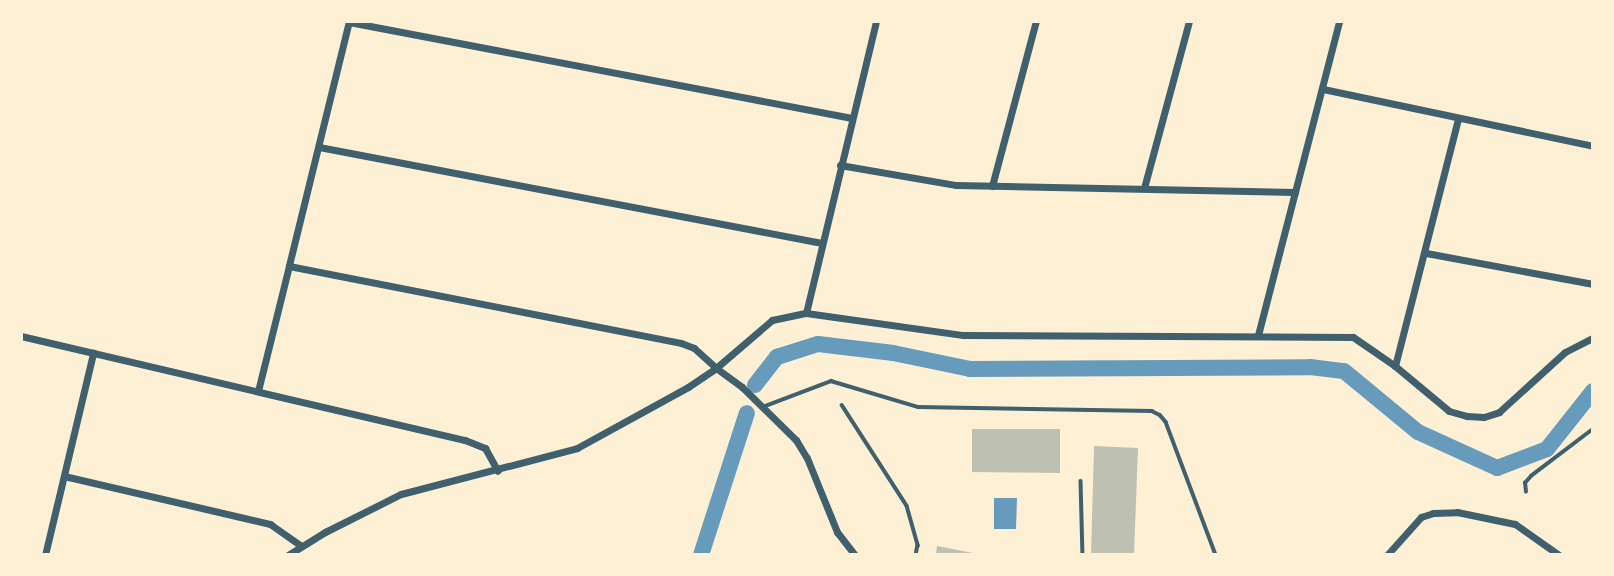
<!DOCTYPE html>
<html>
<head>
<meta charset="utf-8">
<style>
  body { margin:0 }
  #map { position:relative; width:1614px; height:576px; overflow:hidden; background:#fdf0d5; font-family:"PT Serif",serif }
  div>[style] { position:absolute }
  .water>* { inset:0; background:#669bbc }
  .canal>* { height:16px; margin:-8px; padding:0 8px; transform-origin:8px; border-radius:8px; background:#669bbc }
  .building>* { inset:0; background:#bec0b2 }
  .service>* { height:3.5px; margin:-1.75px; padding:0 1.75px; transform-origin:1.75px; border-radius:1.75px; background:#3f606c }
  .minor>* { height:7px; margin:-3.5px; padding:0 3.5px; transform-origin:3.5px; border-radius:3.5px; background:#3f606c }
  span { translate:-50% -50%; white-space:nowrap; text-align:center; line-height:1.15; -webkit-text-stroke:6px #fdf0d5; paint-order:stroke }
  .frame { position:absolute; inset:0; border:23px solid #fdf0d5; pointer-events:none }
</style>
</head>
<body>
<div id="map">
  <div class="water">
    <div style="clip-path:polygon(994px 498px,1017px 498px,1016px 529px,994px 529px)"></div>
  </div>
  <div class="canal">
    <div style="left:755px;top:385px;width:36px;rotate:-52deg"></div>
    <div style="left:777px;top:357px;width:43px;rotate:-17.6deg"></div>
    <div style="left:818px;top:344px;width:76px;rotate:6.8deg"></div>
    <div style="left:893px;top:353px;width:79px;rotate:11.7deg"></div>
    <div style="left:970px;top:369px;width:340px;rotate:-0.3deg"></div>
    <div style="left:1310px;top:367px;width:34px;rotate:7deg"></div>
    <div style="left:1344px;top:371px;width:96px;rotate:39.5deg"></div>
    <div style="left:1418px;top:432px;width:87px;rotate:24.5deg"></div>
    <div style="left:1497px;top:468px;width:53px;rotate:-20.8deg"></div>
    <div style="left:1547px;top:449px;width:74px;rotate:-51.6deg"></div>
    <div style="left:701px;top:555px;width:149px;rotate:-72.1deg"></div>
  </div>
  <div class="building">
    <div style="clip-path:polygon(972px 429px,1060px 429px,1060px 473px,972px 472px)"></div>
    <div style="clip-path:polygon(1094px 446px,1138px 448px,1134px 555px,1091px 555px)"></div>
    <div style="clip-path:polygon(937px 546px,978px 554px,978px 555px,936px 555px)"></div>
  </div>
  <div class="service">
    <div style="left:842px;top:405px;width:120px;rotate:57.2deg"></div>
    <div style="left:907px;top:506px;width:41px;rotate:74.2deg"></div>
    <div style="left:918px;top:545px;width:10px;rotate:101deg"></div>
    <div style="left:763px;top:407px;width:73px;rotate:-20.9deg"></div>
    <div style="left:831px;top:381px;width:91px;rotate:16.6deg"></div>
    <div style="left:918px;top:407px;width:234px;rotate:1deg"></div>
    <div style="left:1152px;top:411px;width:9px;rotate:27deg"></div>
    <div style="left:1160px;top:415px;width:9px;rotate:49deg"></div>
    <div style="left:1166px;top:422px;width:142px;rotate:69.4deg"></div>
    <div style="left:1081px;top:481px;width:74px;rotate:88.5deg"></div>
    <div style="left:1526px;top:492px;width:9px;rotate:-96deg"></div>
    <div style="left:1525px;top:483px;width:9px;rotate:-49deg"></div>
    <div style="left:1531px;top:476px;width:78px;rotate:-37.2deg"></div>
  </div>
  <div class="minor">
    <div style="left:349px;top:21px;width:252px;rotate:103.8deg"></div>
    <div style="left:289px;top:266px;width:399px;rotate:11.1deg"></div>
    <div style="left:681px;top:343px;width:14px;rotate:21deg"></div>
    <div style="left:694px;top:348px;width:30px;rotate:42deg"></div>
    <div style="left:716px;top:368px;width:74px;rotate:-40.6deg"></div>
    <div style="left:772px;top:320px;width:35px;rotate:-12deg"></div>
    <div style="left:806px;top:313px;width:159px;rotate:8deg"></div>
    <div style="left:963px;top:335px;width:390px;rotate:0.3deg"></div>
    <div style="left:1353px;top:337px;width:51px;rotate:34.6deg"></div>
    <div style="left:1395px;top:366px;width:70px;rotate:39.8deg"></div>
    <div style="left:1449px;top:411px;width:19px;rotate:16deg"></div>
    <div style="left:1467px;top:416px;width:17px;rotate:3deg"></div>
    <div style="left:1484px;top:417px;width:16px;rotate:-18deg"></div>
    <div style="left:1499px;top:412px;width:89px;rotate:-42.3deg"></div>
    <div style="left:1565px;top:352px;width:31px;rotate:-27deg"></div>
    <div style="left:349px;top:22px;width:512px;rotate:10.81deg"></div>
    <div style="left:1323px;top:89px;width:276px;rotate:11.9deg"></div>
    <div style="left:319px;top:147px;width:512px;rotate:10.81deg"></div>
    <div style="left:840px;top:165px;width:118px;rotate:9.8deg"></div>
    <div style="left:956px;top:185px;width:339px;rotate:1.2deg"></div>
    <div style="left:992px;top:186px;width:171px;rotate:-75.1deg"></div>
    <div style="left:1144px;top:188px;width:173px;rotate:-74.9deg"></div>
    <div style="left:1426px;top:253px;width:170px;rotate:10.5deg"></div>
    <div style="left:806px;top:313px;width:300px;rotate:-76.5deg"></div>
    <div style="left:1258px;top:335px;width:324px;rotate:-75.5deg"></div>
    <div style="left:21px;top:336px;width:456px;rotate:13.2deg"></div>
    <div style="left:465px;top:440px;width:22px;rotate:22deg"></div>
    <div style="left:485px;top:448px;width:26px;rotate:61deg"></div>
    <div style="left:1395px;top:366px;width:255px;rotate:-75.7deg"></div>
    <div style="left:258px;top:391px;width:129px;rotate:-76.1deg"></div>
    <div style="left:64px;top:476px;width:212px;rotate:13.1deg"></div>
    <div style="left:270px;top:524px;width:38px;rotate:35deg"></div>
    <div style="left:45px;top:555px;width:208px;rotate:-76.6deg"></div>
    <div style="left:288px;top:555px;width:44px;rotate:-31.9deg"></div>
    <div style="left:325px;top:532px;width:85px;rotate:-26.6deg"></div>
    <div style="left:401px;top:494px;width:182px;rotate:-14.6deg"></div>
    <div style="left:577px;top:448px;width:127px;rotate:-28.8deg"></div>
    <div style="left:688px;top:387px;width:34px;rotate:-34deg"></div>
    <div style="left:716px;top:368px;width:32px;rotate:36deg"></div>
    <div style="left:742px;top:387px;width:76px;rotate:44.5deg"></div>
    <div style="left:796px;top:440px;width:21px;rotate:59deg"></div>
    <div style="left:807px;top:458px;width:80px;rotate:67.9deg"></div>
    <div style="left:837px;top:532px;width:29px;rotate:52deg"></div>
    <div style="left:1387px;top:555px;width:51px;rotate:-48.2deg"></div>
    <div style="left:1421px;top:517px;width:13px;rotate:-18deg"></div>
    <div style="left:1433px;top:513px;width:24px;rotate:-2deg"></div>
    <div style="left:1457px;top:512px;width:59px;rotate:11.7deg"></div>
    <div style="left:1515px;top:524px;width:54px;rotate:35.2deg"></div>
  </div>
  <div class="frame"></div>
</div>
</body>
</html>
